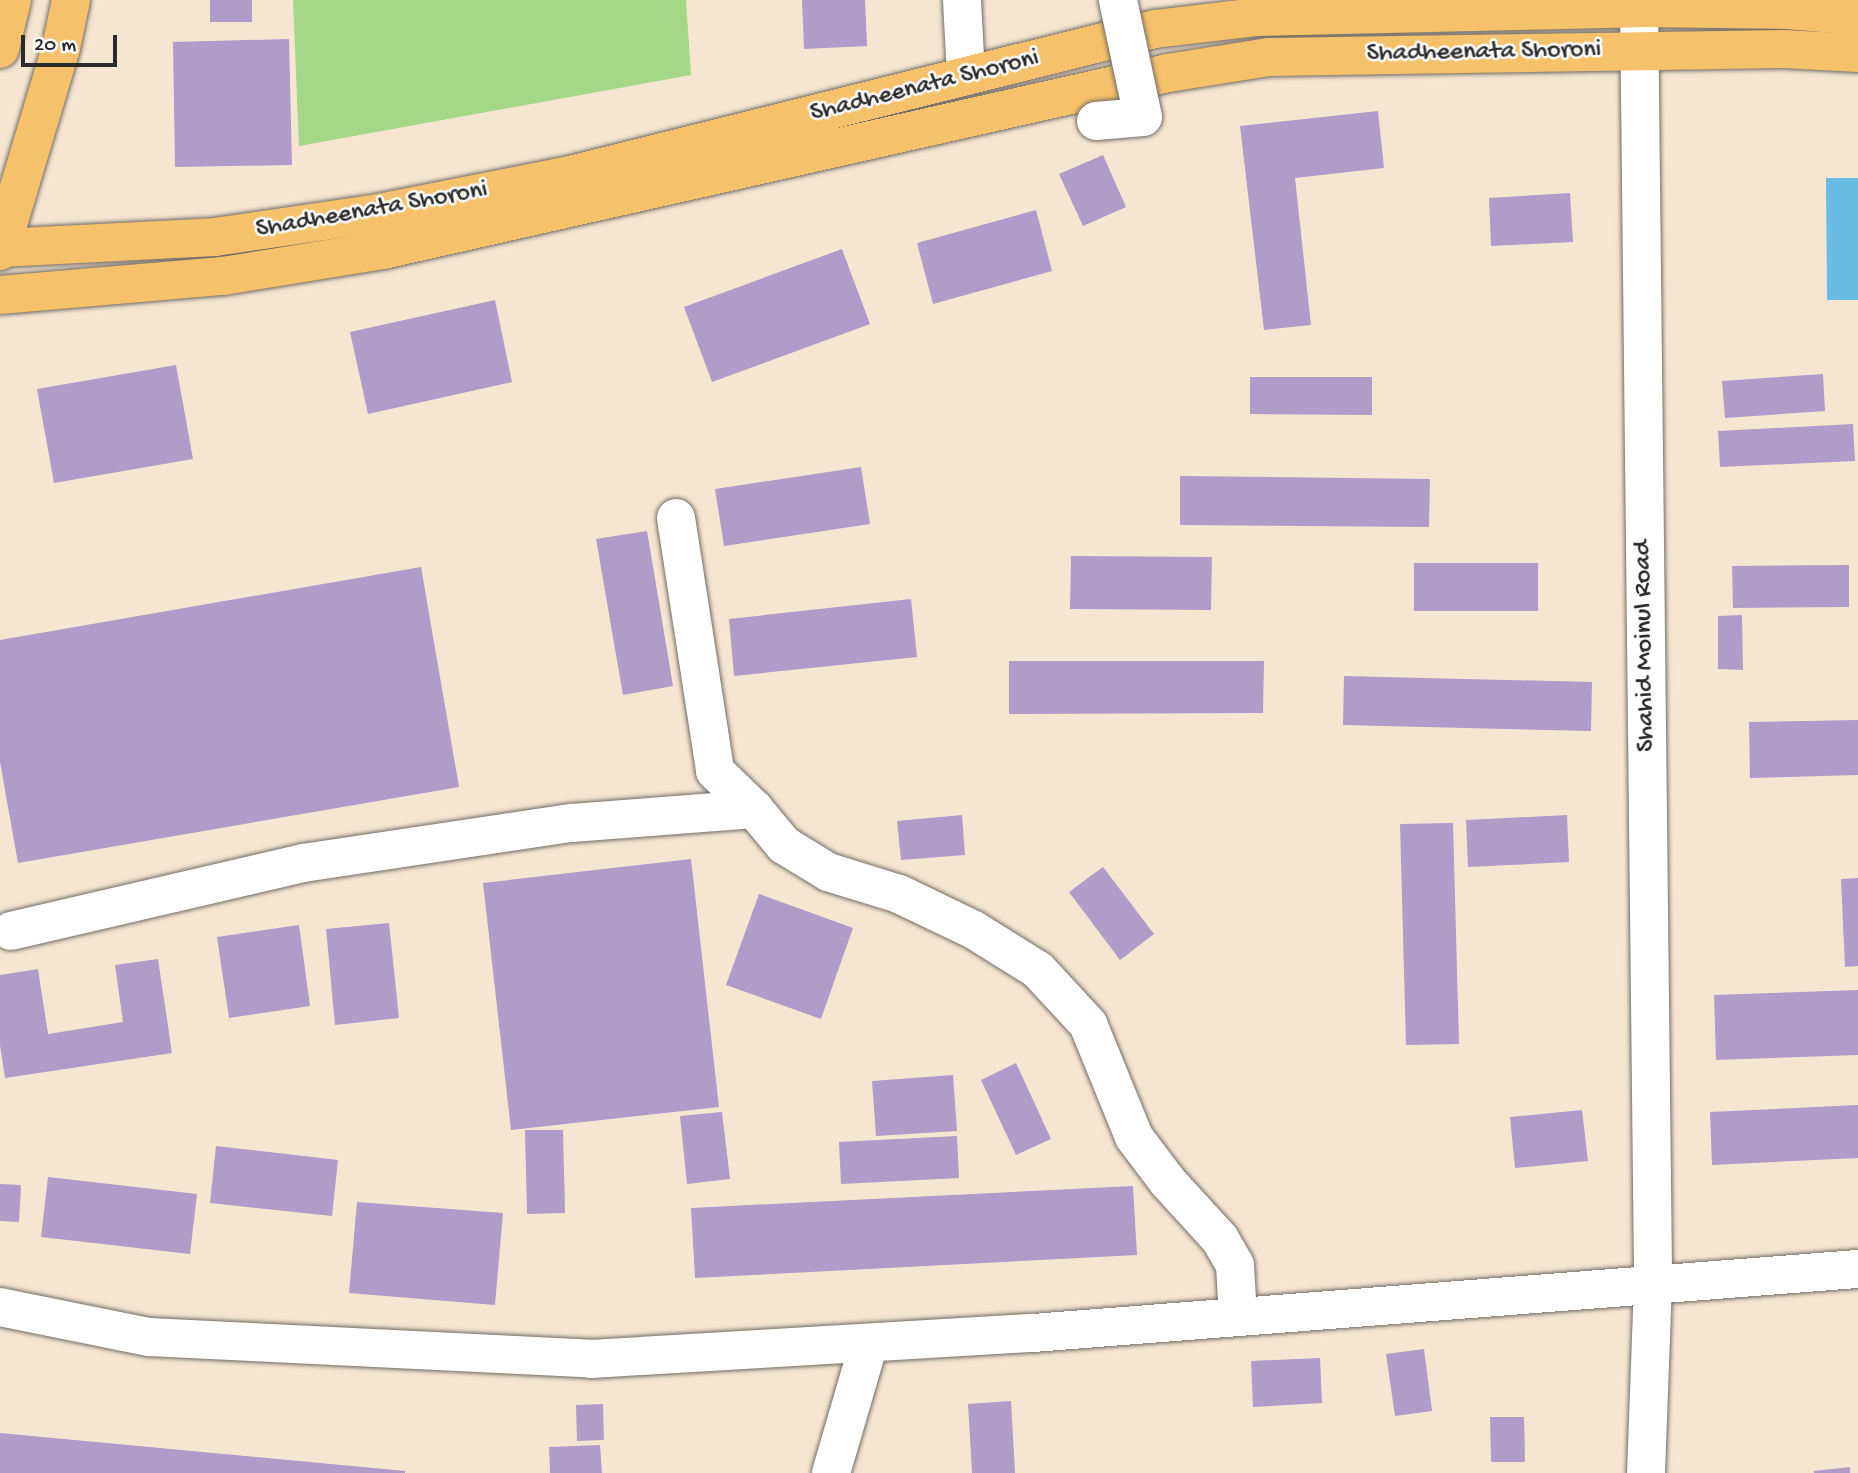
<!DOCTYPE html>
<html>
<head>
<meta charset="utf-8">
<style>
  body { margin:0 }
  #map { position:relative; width:1858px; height:1473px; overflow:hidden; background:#f6e6d1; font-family:"Gochi Hand",sans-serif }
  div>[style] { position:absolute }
  .green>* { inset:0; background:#a4d787 }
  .water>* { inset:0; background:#69bde5 }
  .building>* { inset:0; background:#b09bc9 }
  .roads { filter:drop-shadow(0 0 2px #726c65) drop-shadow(0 0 2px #726c65) }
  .minor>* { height:38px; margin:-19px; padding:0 19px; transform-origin:19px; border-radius:19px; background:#fff }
  .major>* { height:38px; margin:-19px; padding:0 19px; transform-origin:19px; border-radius:19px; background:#f5c16b }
  .bridges { filter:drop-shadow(0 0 2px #726c65) drop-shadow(0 0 2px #726c65) }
  .minor-bridge>* { height:38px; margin:-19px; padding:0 19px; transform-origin:19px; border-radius:19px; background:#fff }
  span { translate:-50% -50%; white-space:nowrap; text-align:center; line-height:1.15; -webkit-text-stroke:5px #fff; paint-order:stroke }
  .street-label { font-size:26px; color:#2b2b2b }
  .scale { position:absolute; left:21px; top:35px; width:96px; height:32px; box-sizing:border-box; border:4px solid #2b2b2b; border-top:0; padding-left:9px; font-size:21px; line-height:24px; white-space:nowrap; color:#2b2b2b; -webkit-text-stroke:5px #fff; paint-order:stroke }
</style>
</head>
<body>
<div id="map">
  <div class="green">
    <div style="clip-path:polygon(293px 0,686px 0,691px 75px,299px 146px)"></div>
  </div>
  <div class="water">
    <div style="clip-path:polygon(1826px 178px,1858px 178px,1858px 300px,1827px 300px)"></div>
  </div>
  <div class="building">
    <div style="clip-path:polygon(210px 0,252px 0,252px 22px,210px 22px)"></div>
    <div style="clip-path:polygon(802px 0,865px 0,867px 46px,804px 49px)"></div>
    <div style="clip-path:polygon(289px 39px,292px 165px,175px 167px,173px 42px)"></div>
    <div style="clip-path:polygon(1378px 111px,1384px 168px,1295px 178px,1311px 325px,1264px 330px,1240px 126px)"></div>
    <div style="clip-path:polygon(1103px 155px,1126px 207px,1083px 226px,1059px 174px)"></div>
    <div style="clip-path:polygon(1570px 193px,1573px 242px,1491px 246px,1489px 198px)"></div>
    <div style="clip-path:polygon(1036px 210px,1052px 271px,933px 304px,917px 243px)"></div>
    <div style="clip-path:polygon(842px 249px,870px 324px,712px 382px,684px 307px)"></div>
    <div style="clip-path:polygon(495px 300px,512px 382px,368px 414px,350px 332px)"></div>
    <div style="clip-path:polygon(176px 365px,193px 459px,54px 483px,37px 389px)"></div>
    <div style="clip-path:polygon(1823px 374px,1825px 411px,1725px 418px,1722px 381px)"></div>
    <div style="clip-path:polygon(1250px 377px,1372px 377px,1372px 415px,1250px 414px)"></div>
    <div style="clip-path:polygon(1853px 424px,1855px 461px,1720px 467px,1718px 431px)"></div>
    <div style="clip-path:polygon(861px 467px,870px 524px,724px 546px,715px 489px)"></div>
    <div style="clip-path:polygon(1180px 476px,1430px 479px,1429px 527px,1180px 525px)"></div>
    <div style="clip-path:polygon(647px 531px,673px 686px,623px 695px,596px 539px)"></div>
    <div style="clip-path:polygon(1071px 556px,1212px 557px,1211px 610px,1070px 609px)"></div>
    <div style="clip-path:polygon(1414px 563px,1538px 563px,1538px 611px,1414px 611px)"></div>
    <div style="clip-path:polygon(1849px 565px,1849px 607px,1733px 608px,1732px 566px)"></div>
    <div style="clip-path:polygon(421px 567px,459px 787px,18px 863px,0 762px,0 640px)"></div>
    <div style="clip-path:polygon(911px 599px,917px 657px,734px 676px,729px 619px)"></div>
    <div style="clip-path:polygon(1742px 615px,1743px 670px,1718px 669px,1718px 616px)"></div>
    <div style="clip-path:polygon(1009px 661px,1264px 661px,1263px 713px,1009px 714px)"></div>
    <div style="clip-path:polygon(1344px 676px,1592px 682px,1591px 731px,1343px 725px)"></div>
    <div style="clip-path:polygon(1858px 720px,1858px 775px,1750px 778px,1749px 722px)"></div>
    <div style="clip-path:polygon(962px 815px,965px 855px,901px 860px,897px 821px)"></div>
    <div style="clip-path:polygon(1567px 815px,1569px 862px,1468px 867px,1466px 820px)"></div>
    <div style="clip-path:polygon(1453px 823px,1459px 1044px,1406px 1045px,1400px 824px)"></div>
    <div style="clip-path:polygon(691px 859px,719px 1107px,511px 1130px,483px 883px)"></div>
    <div style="clip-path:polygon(1103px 867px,1154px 934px,1120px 960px,1069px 892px)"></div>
    <div style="clip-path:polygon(1858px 878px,1858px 966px,1845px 967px,1841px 879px)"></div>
    <div style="clip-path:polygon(759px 894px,853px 928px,821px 1019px,726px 985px)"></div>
    <div style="clip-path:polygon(389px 923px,399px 1018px,335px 1025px,326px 929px)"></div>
    <div style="clip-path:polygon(299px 925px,310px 1006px,229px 1018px,217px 937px)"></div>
    <div style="clip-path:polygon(158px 959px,172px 1053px,5px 1078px,0 1045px,0 975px,38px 969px,48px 1034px,123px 1022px,115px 965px)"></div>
    <div style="clip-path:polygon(1858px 990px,1858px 1055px,1716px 1060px,1714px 995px)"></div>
    <div style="clip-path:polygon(1016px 1063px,1051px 1139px,1016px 1155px,981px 1080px)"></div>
    <div style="clip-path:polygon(953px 1075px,957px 1131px,876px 1136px,872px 1081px)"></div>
    <div style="clip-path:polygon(1858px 1105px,1858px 1158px,1712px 1165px,1710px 1112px)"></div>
    <div style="clip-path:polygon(1582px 1110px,1588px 1161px,1515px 1168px,1510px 1117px)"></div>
    <div style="clip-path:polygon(722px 1112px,730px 1179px,687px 1184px,680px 1116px)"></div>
    <div style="clip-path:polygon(525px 1130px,563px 1130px,565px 1213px,527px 1214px)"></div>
    <div style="clip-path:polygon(957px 1136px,959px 1178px,841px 1184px,839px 1142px)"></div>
    <div style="clip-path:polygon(216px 1146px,338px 1160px,332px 1216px,210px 1203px)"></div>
    <div style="clip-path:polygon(48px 1177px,197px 1194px,190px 1254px,41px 1237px)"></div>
    <div style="clip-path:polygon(0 1184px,21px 1185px,19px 1222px,0 1221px)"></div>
    <div style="clip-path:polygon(1133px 1186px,1137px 1255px,695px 1278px,691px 1208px)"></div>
    <div style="clip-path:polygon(357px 1202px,503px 1213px,495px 1305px,349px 1293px)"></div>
    <div style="clip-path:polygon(1424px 1349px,1432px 1411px,1395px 1416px,1386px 1354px)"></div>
    <div style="clip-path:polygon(1320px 1358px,1322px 1403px,1253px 1407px,1251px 1361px)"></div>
    <div style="clip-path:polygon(1011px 1401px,1015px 1473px,972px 1473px,968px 1404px)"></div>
    <div style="clip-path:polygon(603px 1404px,604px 1440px,577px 1441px,576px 1405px)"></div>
    <div style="clip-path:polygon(1490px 1417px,1524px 1417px,1525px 1462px,1491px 1462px)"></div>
    <div style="clip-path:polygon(0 1433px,405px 1471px,405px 1473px,0 1473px)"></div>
    <div style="clip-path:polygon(600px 1445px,602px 1473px,550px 1473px,549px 1447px)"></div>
    <div style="clip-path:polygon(1850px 1467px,1850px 1473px,1814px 1473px,1814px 1471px)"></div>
  </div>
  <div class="roads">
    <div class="minor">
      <div style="left:962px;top:0;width:76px;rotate:87deg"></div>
      <div style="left:1639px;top:0;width:1283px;rotate:89.37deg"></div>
      <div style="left:1653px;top:1283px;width:190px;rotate:92.1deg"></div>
      <div style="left:676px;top:518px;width:256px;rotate:81.2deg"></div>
      <div style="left:715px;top:771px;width:54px;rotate:44.3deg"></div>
      <div style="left:754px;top:809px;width:47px;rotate:50.2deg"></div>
      <div style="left:784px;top:845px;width:52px;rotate:31.5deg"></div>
      <div style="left:828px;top:872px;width:74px;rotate:17.2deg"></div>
      <div style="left:899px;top:894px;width:83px;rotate:25.6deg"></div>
      <div style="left:974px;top:930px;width:75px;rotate:32deg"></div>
      <div style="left:1038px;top:970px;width:74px;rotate:47.2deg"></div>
      <div style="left:1088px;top:1024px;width:122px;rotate:67.8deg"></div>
      <div style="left:1134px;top:1137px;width:56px;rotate:52.9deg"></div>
      <div style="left:1168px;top:1182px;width:77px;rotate:47.6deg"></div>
      <div style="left:1220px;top:1239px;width:30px;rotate:60deg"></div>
      <div style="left:1235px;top:1265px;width:52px;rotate:86.7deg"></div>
      <div style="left:11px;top:931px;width:300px;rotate:-13.1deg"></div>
      <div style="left:303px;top:863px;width:272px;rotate:-8.5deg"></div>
      <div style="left:572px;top:823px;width:183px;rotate:-4.4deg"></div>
      <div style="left:0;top:1307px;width:152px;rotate:11.4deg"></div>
      <div style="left:149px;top:1337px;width:443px;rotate:2.8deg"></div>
      <div style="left:591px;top:1359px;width:443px;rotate:-3.4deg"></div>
      <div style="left:1033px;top:1333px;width:827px;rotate:-4.44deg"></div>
      <div style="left:831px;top:1473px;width:135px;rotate:-73.7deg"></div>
    </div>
    <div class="major">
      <div style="left:0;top:49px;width:50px;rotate:-76.2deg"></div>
      <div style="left:0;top:248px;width:215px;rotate:-2.9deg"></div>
      <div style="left:215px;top:237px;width:166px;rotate:-8.3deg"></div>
      <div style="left:379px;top:213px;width:191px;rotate:-11.2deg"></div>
      <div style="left:566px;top:176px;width:607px;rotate:-14.01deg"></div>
      <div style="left:1155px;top:29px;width:101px;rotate:-6.8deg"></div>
      <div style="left:1255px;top:17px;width:384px;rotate:-1.3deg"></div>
      <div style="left:1639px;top:8px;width:149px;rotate:0.8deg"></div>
      <div style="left:1788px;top:10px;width:70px;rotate:4.9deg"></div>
      <div style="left:0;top:251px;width:212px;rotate:-73.3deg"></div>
      <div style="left:61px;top:48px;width:49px;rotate:-78.2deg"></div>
      <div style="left:0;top:295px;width:224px;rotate:-4.9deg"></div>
      <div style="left:223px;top:276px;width:162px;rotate:-9.2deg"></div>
      <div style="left:383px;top:250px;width:805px;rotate:-12.71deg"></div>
      <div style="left:1168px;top:73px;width:102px;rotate:-9deg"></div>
      <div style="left:1269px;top:57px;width:515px;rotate:-0.89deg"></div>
      <div style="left:1784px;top:49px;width:74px;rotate:3.1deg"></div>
    </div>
  </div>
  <div class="bridges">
    <div class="minor-bridge">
      <div style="left:1096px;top:121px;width:47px;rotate:-4.9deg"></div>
      <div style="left:1143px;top:117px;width:120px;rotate:-102.1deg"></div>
    </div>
  </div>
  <div class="street-label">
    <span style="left:1484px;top:53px;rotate:-1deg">Shadheenata Shoroni</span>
    <span style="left:925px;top:87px;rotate:-14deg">Shadheenata Shoroni</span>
    <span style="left:372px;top:211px;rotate:-10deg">Shadheenata Shoroni</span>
    <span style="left:1646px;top:646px;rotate:-91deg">Shahid Moinul Road</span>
  </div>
  <div class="scale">20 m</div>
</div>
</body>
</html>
